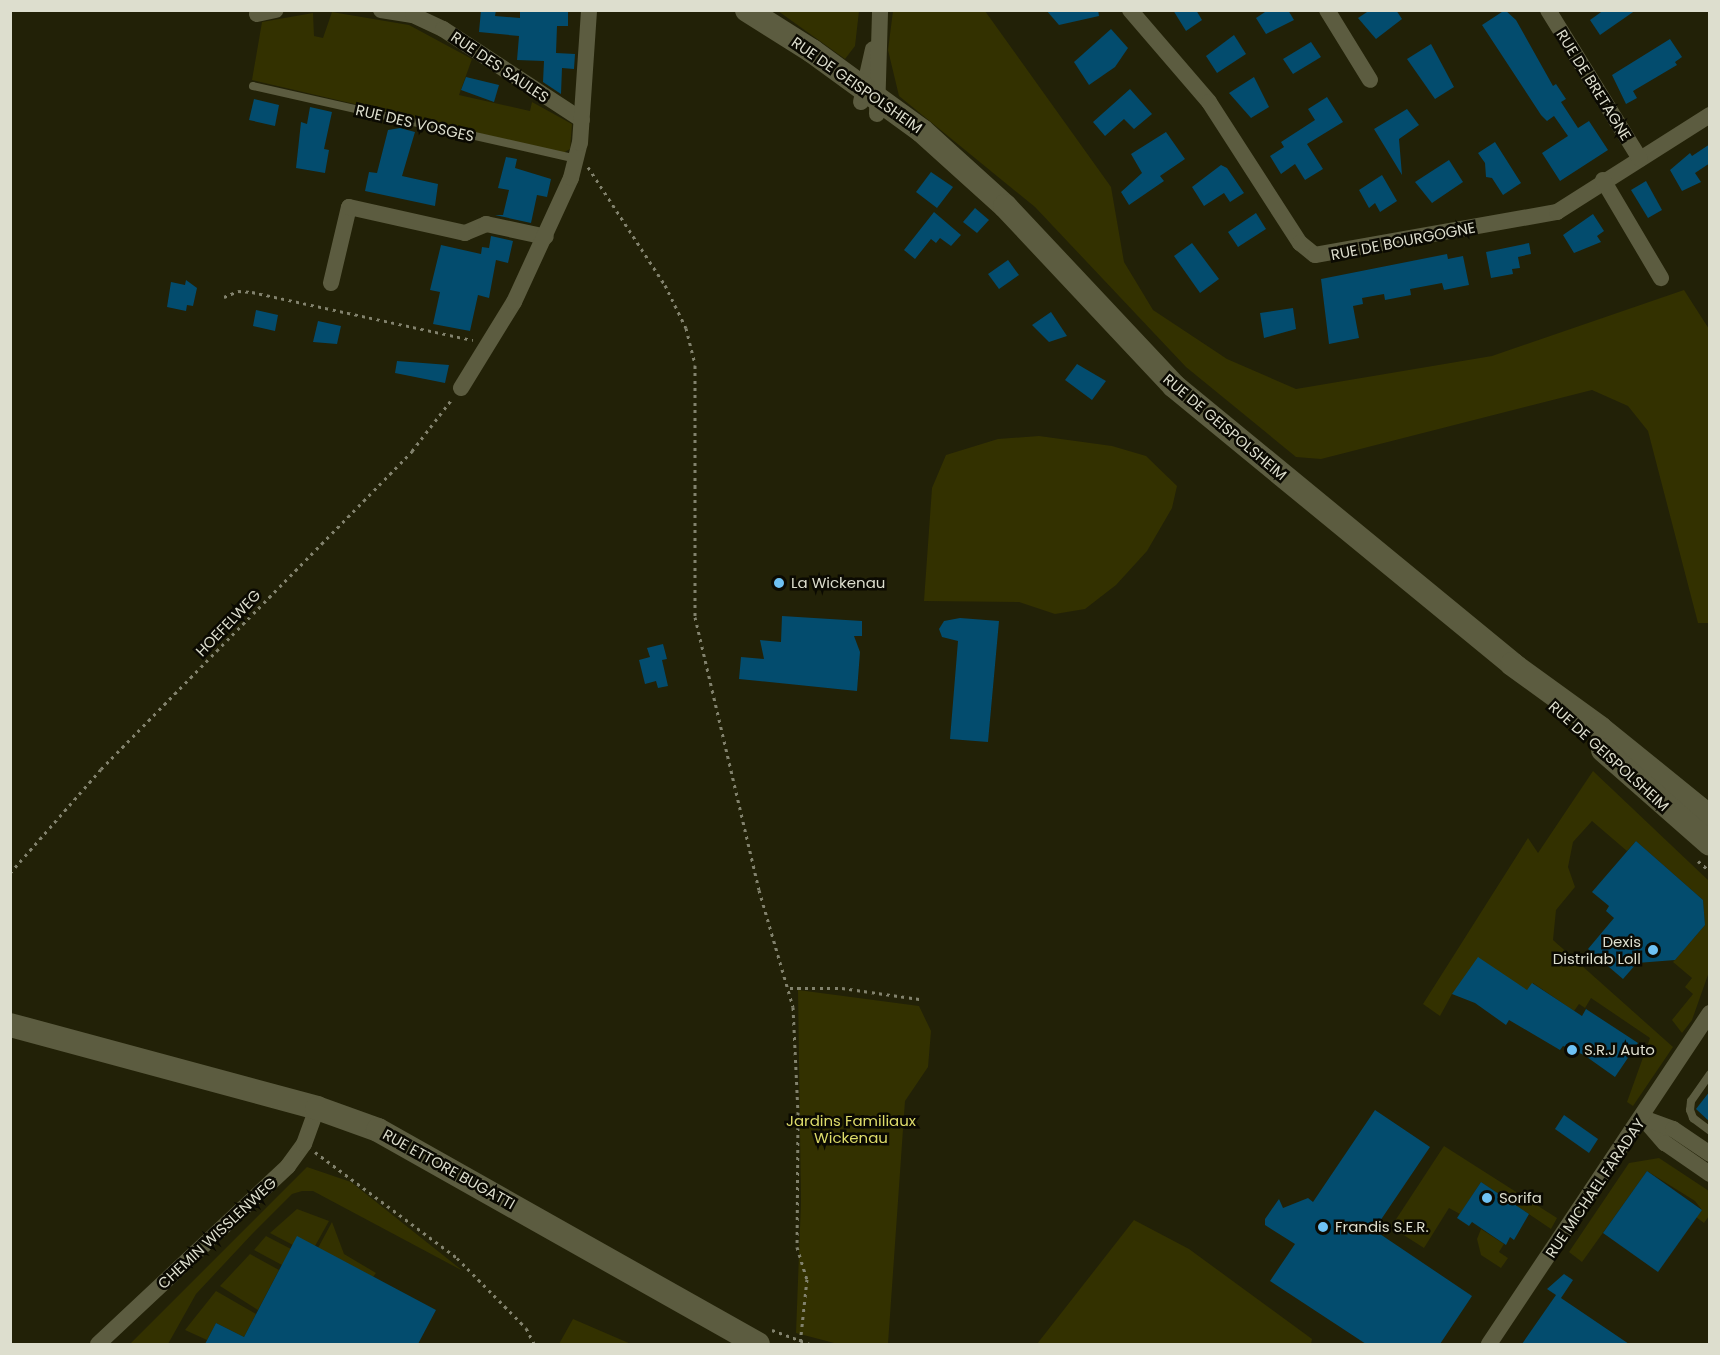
<!DOCTYPE html>
<html>
<head>
<meta charset="utf-8">
<style>
  body { margin:0 }
  #map { position:relative; width:1720px; height:1355px; overflow:hidden; background:#222107; font-family:Poppins,sans-serif }
  div>[style] { position:absolute }
  .green>* { inset:0; background:#333100 }
  .building>* { inset:0; background:#034c6e }
  .path>* { height:3px; margin-top:-1.5px; transform-origin:0; background:repeating-linear-gradient(90deg,#82826d 0 3px,transparent 0 7.5px) }
  .lane>* { height:8px; margin:-4px; padding:0 4px; transform-origin:4px; border-radius:4px; background:#5c5c40 }
  .street>* { height:16px; margin:-8px; padding:0 8px; transform-origin:8px; border-radius:8px; background:#5c5c40 }
  .secondary>* { height:24px; margin:-12px; padding:0 12px; transform-origin:12px; border-radius:12px; background:#5c5c40 }
  .dots>* { width:16px; height:16px; translate:-50% -50%; box-sizing:border-box; border:3px solid #0b0a02; border-radius:50% }
  span { translate:-50% -50%; white-space:nowrap; text-align:center; line-height:1.15; -webkit-text-stroke:5px #0b0a02; paint-order:stroke }
  .street-label { font-size:15px; color:#dddece }
  .poi-label { font-size:15px; color:#dddece }
  .left { translate:0 -50%; text-align:left }
  .right { translate:-100% -50%; text-align:right }
  .park-label { font-size:15px; color:#dedc6a }
  .frame { position:absolute; inset:0; border:12px solid #dddece; pointer-events:none }
</style>
</head>
<body>
<div id="map">
  <div class="green">
    <div style="clip-path:polygon(778px 11px,859px 11px,855px 46px,845px 59px)"></div>
    <div style="clip-path:polygon(893px 11px,985px 11px,1111px 187px,1124px 262px,1153px 310px,1227px 359px,1296px 389px,1492px 356px,1684px 290px,1709px 329px,1709px 623px,1698px 623px,1648px 431px,1628px 406px,1592px 390px,1321px 459px,1296px 457px,1186px 367px,1035px 207px,899px 96px,888px 50px)"></div>
    <div style="clip-path:polygon(332px 12px,409px 25px,472px 59px,459px 95px,530px 111px,532px 102px,572px 124px,570px 149px,563px 153px,252px 80px,262px 22px,313px 13px,314px 36px,323px 38px)"></div>
    <div style="clip-path:polygon(1039px 436px,1112px 446px,1146px 456px,1177px 486px,1172px 508px,1147px 551px,1116px 585px,1085px 609px,1055px 614px,1019px 602px,924px 601px,932px 488px,946px 455px,998px 439px)"></div>
    <div style="clip-path:polygon(1593px 771px,1709px 881px,1709px 972px,1692px 1020px,1682px 1033px,1672px 1020px,1693px 994px,1685px 987px,1692px 978px,1673px 962px,1705px 925px,1703px 900px,1636px 841px,1627px 851px,1592px 821px,1573px 842px,1568px 867px,1575px 887px,1556px 910px,1553px 940px,1673px 1047px,1633px 1106px,1627px 1102px,1650px 1038px,1591px 998px,1585px 1008px,1579px 1004px,1574px 1011px,1533px 983px,1527px 990px,1452px 994px,1440px 1016px,1423px 1004px,1528px 838px,1538px 853px)"></div>
    <div style="clip-path:polygon(798px 990px,919px 1006px,931px 1031px,928px 1067px,905px 1101px,888px 1344px,838px 1344px,796px 1333px,801px 1202px)"></div>
    <div style="clip-path:polygon(1444px 1146px,1557px 1218px,1551px 1229px,1481px 1182px,1460px 1214px,1449px 1208px,1424px 1248px,1391px 1227px)"></div>
    <div style="clip-path:polygon(1659px 1158px,1709px 1191px,1709px 1216px,1704px 1223px,1696px 1217px,1702px 1210px,1695px 1201px,1647px 1171px,1582px 1262px,1569px 1252px,1629px 1163px)"></div>
    <div style="clip-path:polygon(307px 1167px,351px 1182px,463px 1271px,313px 1191px,302px 1191px,292px 1194px,253px 1233px,196px 1294px,168px 1344px,130px 1344px)"></div>
    <div style="clip-path:polygon(297px 1209px,329px 1221px,315px 1246px,293px 1245px,270px 1233px)"></div>
    <div style="clip-path:polygon(1134px 1220px,1189px 1249px,1312px 1339px,1311px 1344px,1037px 1344px)"></div>
    <div style="clip-path:polygon(332px 1222px,344px 1254px,376px 1273px,373px 1277px,318px 1248px)"></div>
    <div style="clip-path:polygon(1481px 1229px,1504px 1244px,1499px 1252px,1508px 1258px,1501px 1268px,1481px 1255px,1477px 1239px)"></div>
    <div style="clip-path:polygon(266px 1236px,291px 1249px,282px 1265px,254px 1250px)"></div>
    <div style="clip-path:polygon(250px 1254px,279px 1270px,258px 1310px,220px 1286px)"></div>
    <div style="clip-path:polygon(216px 1291px,256px 1314px,244px 1337px,216px 1323px,207px 1340px,185px 1330px)"></div>
    <div style="clip-path:polygon(573px 1319px,631px 1344px,559px 1344px)"></div>
  </div>
  <div class="building">
    <div style="clip-path:polygon(481px 10px,496px 10px,495px 16px,520px 18px,520px 10px,568px 10px,568px 26px,557px 26px,556px 53px,575px 54px,574px 69px,562px 68px,561px 94px,543px 82px,544px 61px,517px 60px,519px 36px,479px 32px)"></div>
    <div style="clip-path:polygon(1046px 10px,1098px 10px,1099px 16px,1059px 25px)"></div>
    <div style="clip-path:polygon(1173px 10px,1196px 10px,1202px 20px,1186px 31px)"></div>
    <div style="clip-path:polygon(1268px 10px,1288px 10px,1294px 20px,1266px 34px,1256px 18px)"></div>
    <div style="clip-path:polygon(1370px 10px,1396px 10px,1402px 19px,1376px 39px,1358px 18px)"></div>
    <div style="clip-path:polygon(1505px 10px,1516px 20px,1553px 86px,1556px 84px,1566px 99px,1561px 102px,1578px 128px,1589px 121px,1608px 150px,1560px 181px,1542px 153px,1568px 136px,1554px 116px,1547px 121px,1541px 115px,1482px 25px)"></div>
    <div style="clip-path:polygon(1604px 10px,1636px 10px,1600px 35px,1590px 20px)"></div>
    <div style="clip-path:polygon(1111px 29px,1128px 48px,1115px 67px,1089px 85px,1074px 62px)"></div>
    <div style="clip-path:polygon(1234px 35px,1246px 54px,1217px 73px,1206px 56px)"></div>
    <div style="clip-path:polygon(1670px 39px,1682px 57px,1675px 62px,1677px 65px,1633px 91px,1637px 98px,1626px 104px,1612px 75px)"></div>
    <div style="clip-path:polygon(1311px 42px,1321px 57px,1293px 74px,1283px 59px)"></div>
    <div style="clip-path:polygon(1431px 44px,1454px 87px,1435px 99px,1407px 59px)"></div>
    <div style="clip-path:polygon(466px 77px,499px 85px,494px 102px,461px 90px)"></div>
    <div style="clip-path:polygon(1254px 77px,1269px 107px,1251px 118px,1229px 93px)"></div>
    <div style="clip-path:polygon(1130px 89px,1152px 114px,1134px 129px,1124px 119px,1105px 136px,1093px 122px)"></div>
    <div style="clip-path:polygon(1327px 97px,1343px 122px,1307px 144px,1323px 169px,1305px 180px,1295px 164px,1281px 174px,1270px 156px,1284px 147px,1281px 142px,1315px 120px,1308px 109px)"></div>
    <div style="clip-path:polygon(254px 99px,279px 105px,275px 126px,249px 120px)"></div>
    <div style="clip-path:polygon(310px 107px,332px 112px,324px 149px,329px 150px,325px 173px,296px 168px,301px 122px,307px 124px)"></div>
    <div style="clip-path:polygon(1407px 109px,1419px 125px,1399px 139px,1402px 175px,1374px 129px)"></div>
    <div style="clip-path:polygon(400px 128px,415px 132px,402px 176px,438px 184px,435px 206px,365px 191px,369px 172px,377px 173px,388px 130px)"></div>
    <div style="clip-path:polygon(1166px 132px,1185px 159px,1160px 176px,1164px 181px,1129px 205px,1121px 192px,1142px 173px,1131px 154px)"></div>
    <div style="clip-path:polygon(1495px 142px,1521px 183px,1503px 195px,1492px 178px,1486px 177px,1485px 163px,1478px 153px)"></div>
    <div style="clip-path:polygon(1710px 144px,1710px 163px,1695px 173px,1701px 182px,1682px 191px,1670px 170px,1690px 153px,1692px 156px)"></div>
    <div style="clip-path:polygon(506px 157px,517px 159px,515px 168px,551px 179px,547px 197px,537px 195px,531px 223px,495px 215px,503px 215px,509px 190px,498px 188px)"></div>
    <div style="clip-path:polygon(1449px 160px,1463px 182px,1432px 203px,1415px 182px)"></div>
    <div style="clip-path:polygon(1221px 165px,1227px 168px,1244px 193px,1230px 202px,1224px 193px,1204px 206px,1192px 187px)"></div>
    <div style="clip-path:polygon(931px 172px,953px 187px,937px 208px,916px 192px)"></div>
    <div style="clip-path:polygon(1382px 175px,1397px 201px,1380px 212px,1375px 203px,1369px 208px,1359px 190px)"></div>
    <div style="clip-path:polygon(1646px 181px,1662px 210px,1648px 218px,1631px 190px)"></div>
    <div style="clip-path:polygon(975px 208px,989px 220px,977px 233px,963px 222px)"></div>
    <div style="clip-path:polygon(934px 212px,961px 235px,951px 246px,940px 238px,936px 243px,931px 239px,915px 259px,904px 250px)"></div>
    <div style="clip-path:polygon(1256px 213px,1266px 229px,1238px 247px,1228px 232px)"></div>
    <div style="clip-path:polygon(1593px 214px,1604px 231px,1597px 236px,1601px 242px,1574px 253px,1563px 235px)"></div>
    <div style="clip-path:polygon(491px 236px,513px 241px,508px 263px,496px 260px,489px 298px,478px 295px,470px 331px,433px 324px,440px 292px,430px 290px,441px 245px,481px 254px,482px 247px,489px 248px)"></div>
    <div style="clip-path:polygon(1192px 243px,1219px 279px,1200px 293px,1174px 256px)"></div>
    <div style="clip-path:polygon(1529px 243px,1531px 254px,1518px 257px,1520px 268px,1512px 269px,1513px 274px,1491px 278px,1486px 252px)"></div>
    <div style="clip-path:polygon(1447px 254px,1448px 259px,1463px 256px,1469px 285px,1444px 290px,1442px 283px,1410px 289px,1411px 295px,1385px 300px,1384px 294px,1362px 298px,1363px 304px,1353px 306px,1359px 338px,1329px 344px,1321px 279px)"></div>
    <div style="clip-path:polygon(1008px 260px,1019px 275px,999px 289px,988px 274px)"></div>
    <div style="clip-path:polygon(186px 280px,197px 288px,193px 306px,187px 305px,186px 311px,167px 307px,171px 282px,185px 285px)"></div>
    <div style="clip-path:polygon(1293px 308px,1296px 329px,1264px 338px,1260px 313px)"></div>
    <div style="clip-path:polygon(256px 310px,278px 315px,275px 331px,253px 326px)"></div>
    <div style="clip-path:polygon(1051px 312px,1067px 336px,1049px 342px,1032px 325px)"></div>
    <div style="clip-path:polygon(318px 321px,341px 326px,337px 344px,313px 342px)"></div>
    <div style="clip-path:polygon(397px 361px,449px 365px,445px 383px,395px 373px)"></div>
    <div style="clip-path:polygon(1077px 364px,1106px 381px,1092px 400px,1065px 380px)"></div>
    <div style="clip-path:polygon(782px 616px,862px 621px,862px 636px,854px 636px,860px 652px,857px 691px,739px 679px,741px 657px,764px 659px,760px 640px,781px 642px)"></div>
    <div style="clip-path:polygon(960px 618px,999px 621px,988px 742px,950px 739px,958px 641px,942px 637px,939px 629px,944px 621px)"></div>
    <div style="clip-path:polygon(663px 644px,667px 659px,662px 660px,668px 686px,658px 688px,656px 681px,645px 684px,639px 660px,650px 657px,647px 648px)"></div>
    <div style="clip-path:polygon(1636px 841px,1703px 900px,1705px 925px,1675px 960px,1637px 963px,1623px 979px,1588px 949px,1614px 918px,1606px 911px,1609px 906px,1592px 892px)"></div>
    <div style="clip-path:polygon(1478px 957px,1527px 990px,1532px 983px,1582px 1016px,1586px 1009px,1638px 1043px,1615px 1077px,1584px 1055px,1563px 1046px,1560px 1050px,1509px 1020px,1506px 1025px,1475px 1003px,1452px 994px)"></div>
    <div style="clip-path:polygon(1710px 1091px,1710px 1122px,1696px 1109px)"></div>
    <div style="clip-path:polygon(1375px 1110px,1430px 1147px,1374px 1230px,1472px 1296px,1440px 1344px,1366px 1344px,1270px 1281px,1295px 1244px,1265px 1225px,1265px 1219px,1279px 1199px,1283px 1208px,1308px 1198px,1313px 1202px)"></div>
    <div style="clip-path:polygon(1564px 1115px,1598px 1139px,1589px 1153px,1555px 1129px)"></div>
    <div style="clip-path:polygon(1647px 1171px,1702px 1210px,1658px 1272px,1603px 1233px)"></div>
    <div style="clip-path:polygon(1481px 1182px,1529px 1214px,1514px 1240px,1510px 1237px,1506px 1245px,1472px 1222px,1469px 1226px,1457px 1218px)"></div>
    <div style="clip-path:polygon(297px 1236px,436px 1310px,418px 1344px,205px 1344px,216px 1323px,244px 1337px)"></div>
    <div style="clip-path:polygon(1564px 1274px,1573px 1280px,1561px 1298px,1629px 1344px,1522px 1344px,1556px 1295px,1547px 1289px)"></div>
  </div>
  <div class="path">
    <div style="left:588px;top:167px;width:141px;rotate:56.9deg"></div>
    <div style="left:665px;top:285px;width:48px;rotate:64deg"></div>
    <div style="left:686px;top:328px;width:38px;rotate:76deg"></div>
    <div style="left:695px;top:365px;width:252px;rotate:90deg"></div>
    <div style="left:695px;top:617px;width:280px;rotate:76.8deg"></div>
    <div style="left:759px;top:890px;width:122px;rotate:73.8deg"></div>
    <div style="left:793px;top:1007px;width:105px;rotate:87.3deg"></div>
    <div style="left:798px;top:1112px;width:135px;rotate:90.4deg"></div>
    <div style="left:797px;top:1247px;width:34px;rotate:73deg"></div>
    <div style="left:807px;top:1279px;width:65px;rotate:96.1deg"></div>
    <div style="left:224px;top:297px;width:15px;rotate:-23deg"></div>
    <div style="left:238px;top:291px;width:14px;rotate:4deg"></div>
    <div style="left:252px;top:292px;width:226px;rotate:12.3deg"></div>
    <div style="left:1698px;top:861px;width:16px;rotate:40deg"></div>
    <div style="left:10px;top:873px;width:138px;rotate:-48.8deg"></div>
    <div style="left:101px;top:769px;width:445px;rotate:-45.6deg"></div>
    <div style="left:412px;top:451px;width:66px;rotate:-52.4deg"></div>
    <div style="left:790px;top:988px;width:52px"></div>
    <div style="left:842px;top:988px;width:78px;rotate:8.1deg"></div>
    <div style="left:315px;top:1152px;width:177px;rotate:36.7deg"></div>
    <div style="left:457px;top:1258px;width:98px;rotate:45.4deg"></div>
    <div style="left:526px;top:1328px;width:18px;rotate:63deg"></div>
    <div style="left:772px;top:1330px;width:40px;rotate:20.2deg"></div>
  </div>
  <div class="lane">
    <div style="left:253px;top:86px;width:332px;rotate:12.7deg"></div>
    <div style="left:1710px;top:1074px;width:33px;rotate:125deg"></div>
    <div style="left:1691px;top:1101px;width:9px;rotate:96deg"></div>
    <div style="left:1690px;top:1110px;width:9px;rotate:69deg"></div>
    <div style="left:1693px;top:1118px;width:21px;rotate:37deg"></div>
  </div>
  <div class="street">
    <div style="left:381px;top:10px;width:32px;rotate:9deg"></div>
    <div style="left:413px;top:15px;width:33px;rotate:25deg"></div>
    <div style="left:443px;top:29px;width:166px;rotate:33.2deg"></div>
    <div style="left:1130px;top:10px;width:121px;rotate:49.3deg"></div>
    <div style="left:1209px;top:102px;width:168px;rotate:57.2deg"></div>
    <div style="left:1300px;top:243px;width:19px;rotate:39deg"></div>
    <div style="left:1315px;top:255px;width:246px;rotate:-10.1deg"></div>
    <div style="left:1557px;top:212px;width:181px;rotate:-32.4deg"></div>
    <div style="left:1327px;top:10px;width:82px;rotate:58.4deg"></div>
    <div style="left:1548px;top:10px;width:175px;rotate:58.3deg"></div>
    <div style="left:257px;top:14px;width:19px;rotate:-12deg"></div>
    <div style="left:861px;top:102px;width:54px;rotate:-77.2deg"></div>
    <div style="left:877px;top:114px;width:104px;rotate:-88.3deg"></div>
    <div style="left:1603px;top:180px;width:114px;rotate:59.4deg"></div>
    <div style="left:331px;top:283px;width:78px;rotate:-76.7deg"></div>
    <div style="left:349px;top:207px;width:119px;rotate:12.6deg"></div>
    <div style="left:465px;top:233px;width:23px;rotate:-23deg"></div>
    <div style="left:486px;top:224px;width:61px;rotate:12.2deg"></div>
    <div style="left:461px;top:388px;width:101px;rotate:-58.4deg"></div>
    <div style="left:514px;top:302px;width:136px;rotate:-65.3deg"></div>
    <div style="left:571px;top:178px;width:36px;rotate:-76deg"></div>
    <div style="left:580px;top:143px;width:133px;rotate:-86.1deg"></div>
    <div style="left:1642px;top:1117px;width:35px;rotate:49deg"></div>
    <div style="left:1665px;top:1143px;width:55px;rotate:34.6deg"></div>
    <div style="left:1643px;top:1118px;width:32px;rotate:20deg"></div>
    <div style="left:1673px;top:1129px;width:45px;rotate:34deg"></div>
    <div style="left:98px;top:1344px;width:260px;rotate:-43.1deg"></div>
    <div style="left:288px;top:1166px;width:27px;rotate:-54deg"></div>
    <div style="left:304px;top:1144px;width:38px;rotate:-70deg"></div>
    <div style="left:1489px;top:1344px;width:398px;rotate:-56.3deg"></div>
  </div>
  <div class="secondary">
    <div style="left:747px;top:10px;width:77px;rotate:32.2deg"></div>
    <div style="left:812px;top:51px;width:136px;rotate:36deg"></div>
    <div style="left:922px;top:131px;width:112px;rotate:42.1deg"></div>
    <div style="left:1005px;top:206px;width:247px;rotate:46.8deg"></div>
    <div style="left:1174px;top:386px;width:438px;rotate:39.4deg"></div>
    <div style="left:1512px;top:664px;width:109px;rotate:36deg"></div>
    <div style="left:1600px;top:728px;width:141px;rotate:39deg"></div>
    <div style="left:1603px;top:750px;width:142px;rotate:41.3deg"></div>
    <div style="left:10px;top:1025px;width:318px;rotate:15.1deg"></div>
    <div style="left:317px;top:1108px;width:65px;rotate:19.8deg"></div>
    <div style="left:378px;top:1130px;width:436px;rotate:29.4deg"></div>
  </div>
  <div class="dots">
    <div style="left:779px;top:583px;background:#6fc2f4"></div>
    <div style="left:1653px;top:950px;background:#6fc2f4"></div>
    <div style="left:1572px;top:1050px;background:#6fc2f4"></div>
    <div style="left:1487px;top:1198px;background:#6fc2f4"></div>
    <div style="left:1323px;top:1227px;background:#6fc2f4"></div>
  </div>
  <div class="street-label">
    <span style="left:500px;top:67px;rotate:34deg">RUE DES SAULES</span>
    <span style="left:857px;top:85px;rotate:35deg">RUE DE GEISPOLSHEIM</span>
    <span style="left:1594px;top:85px;rotate:58deg">RUE DE BRETAGNE</span>
    <span style="left:415px;top:123px;rotate:13deg">RUE DES VOSGES</span>
    <span style="left:1403px;top:241px;rotate:-11deg">RUE DE BOURGOGNE</span>
    <span style="left:1225px;top:427px;rotate:40deg">RUE DE GEISPOLSHEIM</span>
    <span style="left:228px;top:623px;rotate:-46deg">HOEFELWEG</span>
    <span style="left:1609px;top:756px;rotate:42deg">RUE DE GEISPOLSHEIM</span>
    <span style="left:449px;top:1169px;rotate:29deg">RUE ETTORE BUGATTI</span>
    <span style="left:1595px;top:1188px;rotate:-56deg">RUE MICHAEL FARADAY</span>
    <span style="left:217px;top:1233px;rotate:-43deg">CHEMIN WISSLENWEG</span>
  </div>
  <div class="poi-label">
    <span class="left" style="left:791px;top:583px">La Wickenau</span>
    <span class="right" style="left:1641px;top:950px">Dexis<br>Distrilab Loll</span>
    <span class="left" style="left:1584px;top:1050px">S.R.J Auto</span>
    <span class="left" style="left:1499px;top:1198px">Sorifa</span>
    <span class="left" style="left:1335px;top:1227px">Frandis S.E.R.</span>
  </div>
  <div class="park-label">
    <span style="left:851px;top:1129px">Jardins Familiaux<br>Wickenau</span>
  </div>
  <div class="frame"></div>
</div>
</body>
</html>
